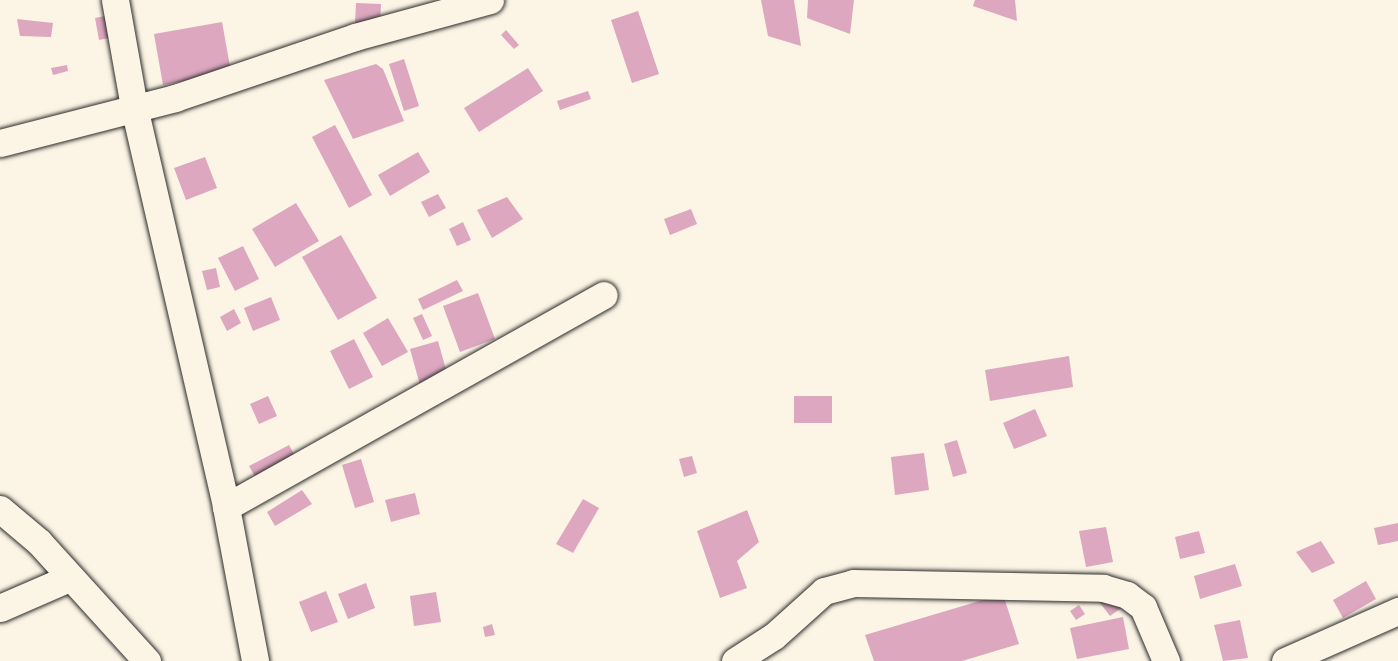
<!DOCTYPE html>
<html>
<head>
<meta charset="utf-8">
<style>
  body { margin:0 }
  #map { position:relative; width:1398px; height:661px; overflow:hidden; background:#fcf5e5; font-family:"Comic Neue",sans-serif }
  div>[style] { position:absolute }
  .building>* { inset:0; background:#dca7bf }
  .roads { filter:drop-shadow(0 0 2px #2b2b2b) drop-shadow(0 0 2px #2b2b2b) }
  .minor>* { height:27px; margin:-13.5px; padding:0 13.5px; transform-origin:13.5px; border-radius:13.5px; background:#fcf5e5 }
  span { translate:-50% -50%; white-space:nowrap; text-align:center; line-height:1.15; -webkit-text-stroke:4.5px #fcf5e5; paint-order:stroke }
</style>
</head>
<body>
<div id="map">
  <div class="building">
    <div style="clip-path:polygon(761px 0,794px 0,801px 46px,768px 36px)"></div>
    <div style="clip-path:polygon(808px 0,854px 0,850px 34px,807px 18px)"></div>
    <div style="clip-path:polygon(975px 0,1015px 0,1017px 21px,973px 6px)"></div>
    <div style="clip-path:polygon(356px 3px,381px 4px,380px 26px,355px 25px)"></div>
    <div style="clip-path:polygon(638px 11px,659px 74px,632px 83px,611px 20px)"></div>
    <div style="clip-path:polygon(110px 15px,114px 37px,99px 40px,95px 18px)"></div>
    <div style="clip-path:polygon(17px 19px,53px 23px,51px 37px,20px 36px)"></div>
    <div style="clip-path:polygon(222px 22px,231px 72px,163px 85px,154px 34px)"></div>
    <div style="clip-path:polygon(506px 30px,519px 45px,514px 49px,501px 35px)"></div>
    <div style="clip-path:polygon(404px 59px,419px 106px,404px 111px,389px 64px)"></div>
    <div style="clip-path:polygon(376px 64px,383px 69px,404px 121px,353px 139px,324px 80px)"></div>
    <div style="clip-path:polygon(67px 65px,68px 71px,53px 75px,51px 68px)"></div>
    <div style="clip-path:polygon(528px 68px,543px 91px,479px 132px,464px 108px)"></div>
    <div style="clip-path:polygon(588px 91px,591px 99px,560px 110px,557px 101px)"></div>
    <div style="clip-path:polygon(335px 125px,372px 195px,349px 208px,312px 137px)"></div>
    <div style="clip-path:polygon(418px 152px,430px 172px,390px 196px,378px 175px)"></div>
    <div style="clip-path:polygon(205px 157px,217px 188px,186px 200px,174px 168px)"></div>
    <div style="clip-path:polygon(438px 194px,446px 208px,429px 217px,421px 202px)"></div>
    <div style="clip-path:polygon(507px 197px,523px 219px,492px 238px,477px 210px)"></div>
    <div style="clip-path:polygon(296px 203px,319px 241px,275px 267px,252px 229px)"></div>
    <div style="clip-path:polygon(691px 209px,697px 224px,670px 235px,664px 219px)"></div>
    <div style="clip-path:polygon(463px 222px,471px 240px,457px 246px,449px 229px)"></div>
    <div style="clip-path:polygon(341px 235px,377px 298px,338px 320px,302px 257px)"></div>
    <div style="clip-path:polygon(243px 246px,259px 279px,235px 291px,218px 258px)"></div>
    <div style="clip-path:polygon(216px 268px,220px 287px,207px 290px,202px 271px)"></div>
    <div style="clip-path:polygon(457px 280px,463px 291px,423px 310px,418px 299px)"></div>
    <div style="clip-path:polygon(478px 293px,495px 339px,460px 352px,443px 306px)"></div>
    <div style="clip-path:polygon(271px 297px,280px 320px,253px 331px,244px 308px)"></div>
    <div style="clip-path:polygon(234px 309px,241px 323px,227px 331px,220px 317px)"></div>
    <div style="clip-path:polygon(422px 314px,432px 336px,423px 340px,413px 318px)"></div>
    <div style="clip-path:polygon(388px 318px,408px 352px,382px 366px,363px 333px)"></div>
    <div style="clip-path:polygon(354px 339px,373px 377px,349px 389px,330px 351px)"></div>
    <div style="clip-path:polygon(438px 341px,448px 377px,420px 385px,410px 349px)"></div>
    <div style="clip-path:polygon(1069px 356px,1073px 387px,990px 401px,985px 370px)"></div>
    <div style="clip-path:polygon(268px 396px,277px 416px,259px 424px,250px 404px)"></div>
    <div style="clip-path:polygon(794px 396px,832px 396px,832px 423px,794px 423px)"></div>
    <div style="clip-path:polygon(1035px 409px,1047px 436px,1014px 449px,1003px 423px)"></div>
    <div style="clip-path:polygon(957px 440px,967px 473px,953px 477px,944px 444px)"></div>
    <div style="clip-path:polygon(289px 445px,300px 465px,261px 487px,249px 466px)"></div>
    <div style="clip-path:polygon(924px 453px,929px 490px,895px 495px,891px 457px)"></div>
    <div style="clip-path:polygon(692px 456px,697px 473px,684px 477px,679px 459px)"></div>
    <div style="clip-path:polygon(361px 459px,374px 502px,355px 508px,342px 465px)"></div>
    <div style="clip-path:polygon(302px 490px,312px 504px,275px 526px,267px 512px)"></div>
    <div style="clip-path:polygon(415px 493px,420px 514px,391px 522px,385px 500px)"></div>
    <div style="clip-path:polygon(583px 499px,599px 508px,573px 553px,556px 544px)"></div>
    <div style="clip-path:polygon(747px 510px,759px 542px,737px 561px,747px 588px,720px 598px,697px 531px)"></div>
    <div style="clip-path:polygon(1398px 523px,1398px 541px,1378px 545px,1374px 528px)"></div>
    <div style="clip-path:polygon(1106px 527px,1113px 562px,1086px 567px,1079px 531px)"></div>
    <div style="clip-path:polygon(1199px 531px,1205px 553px,1180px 559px,1175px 537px)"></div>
    <div style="clip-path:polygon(1321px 541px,1335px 563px,1312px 573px,1296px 552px)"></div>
    <div style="clip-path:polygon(1235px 564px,1242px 586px,1200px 599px,1194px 576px)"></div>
    <div style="clip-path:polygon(1366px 581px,1376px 599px,1343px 618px,1333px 600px)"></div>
    <div style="clip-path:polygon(366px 583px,375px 608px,348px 619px,338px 594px)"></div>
    <div style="clip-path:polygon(326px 591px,338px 622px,311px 632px,299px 602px)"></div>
    <div style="clip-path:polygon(436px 592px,441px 622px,414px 626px,410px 596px)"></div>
    <div style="clip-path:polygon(1003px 594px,1019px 644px,962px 661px,874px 661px,865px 635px)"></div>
    <div style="clip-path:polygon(1111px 594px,1123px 607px,1110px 616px,1100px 603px)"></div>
    <div style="clip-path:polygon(1079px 605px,1085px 614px,1076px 620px,1070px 611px)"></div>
    <div style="clip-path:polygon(1123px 617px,1129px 649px,1077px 659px,1070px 628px)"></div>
    <div style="clip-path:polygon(1240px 620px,1248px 658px,1223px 661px,1214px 625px)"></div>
    <div style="clip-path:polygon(492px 624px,495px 635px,485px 637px,483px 627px)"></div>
  </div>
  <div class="roads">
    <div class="minor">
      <div style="left:115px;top:0;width:109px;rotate:79.9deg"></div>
      <div style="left:134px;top:107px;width:410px;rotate:77deg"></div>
      <div style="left:226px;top:507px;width:157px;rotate:79.3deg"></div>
      <div style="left:0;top:143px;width:181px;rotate:-14.4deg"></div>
      <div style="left:175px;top:98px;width:190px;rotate:-18.7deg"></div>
      <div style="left:355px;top:37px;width:140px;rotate:-15.3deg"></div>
      <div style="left:226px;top:507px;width:433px;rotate:-29.3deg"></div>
      <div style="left:0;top:509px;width:51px;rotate:40.2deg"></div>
      <div style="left:39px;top:542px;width:161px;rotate:47.8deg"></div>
      <div style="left:0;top:608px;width:75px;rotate:-23.5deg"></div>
      <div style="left:735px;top:661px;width:46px;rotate:-32.7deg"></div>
      <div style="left:774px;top:636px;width:67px;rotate:-42deg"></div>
      <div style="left:824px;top:591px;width:30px;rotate:-15deg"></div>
      <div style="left:853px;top:583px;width:250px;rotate:1.1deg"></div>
      <div style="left:1103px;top:588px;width:25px;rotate:16deg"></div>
      <div style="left:1127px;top:595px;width:20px;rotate:37deg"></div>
      <div style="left:1143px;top:607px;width:59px;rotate:66.9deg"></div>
      <div style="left:1285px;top:661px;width:124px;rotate:-23.9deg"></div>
    </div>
  </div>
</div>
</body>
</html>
